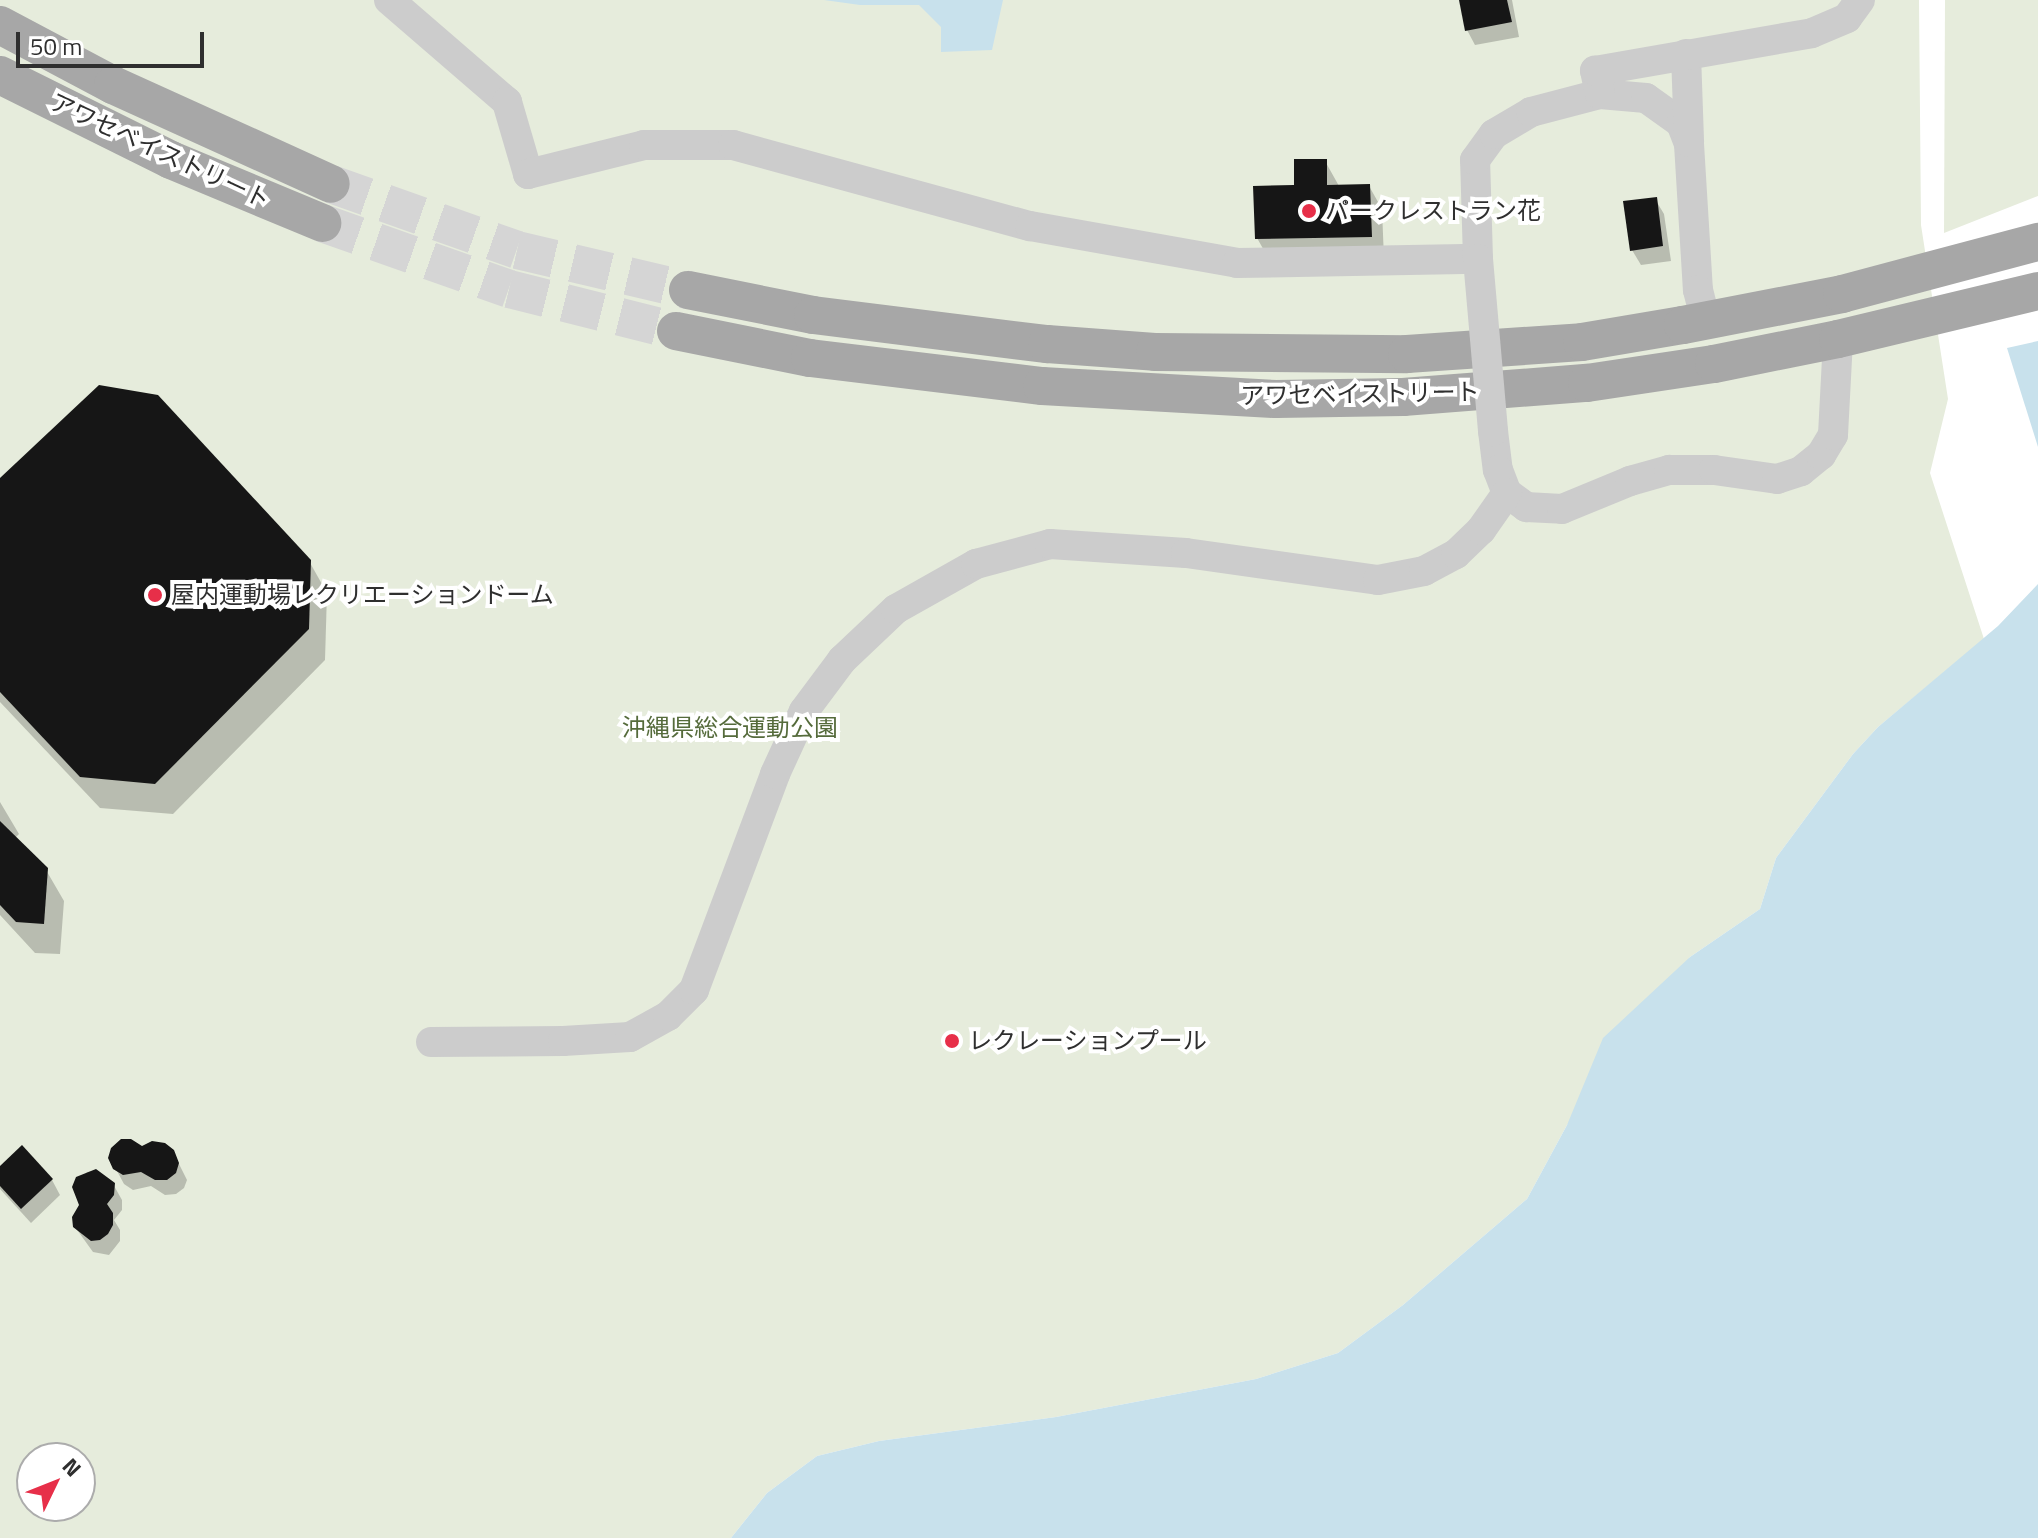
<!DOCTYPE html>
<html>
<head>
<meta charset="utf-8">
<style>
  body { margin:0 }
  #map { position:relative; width:2038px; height:1538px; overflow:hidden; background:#fff; font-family:"Titillium Web","Noto Sans JP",sans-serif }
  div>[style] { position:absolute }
  .green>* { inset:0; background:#e6ecdc }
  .water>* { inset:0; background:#c8e1ec }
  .shadow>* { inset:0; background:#0003 }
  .building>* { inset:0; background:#161616 }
  .major-tunnel>* { height:38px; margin-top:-19px; transform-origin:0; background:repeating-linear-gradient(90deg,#d5d5d5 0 38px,transparent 0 57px) }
  .minor>* { height:30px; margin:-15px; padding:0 15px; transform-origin:15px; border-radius:15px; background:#ccc }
  .major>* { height:38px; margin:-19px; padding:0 19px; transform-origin:19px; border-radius:19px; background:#a7a7a7 }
  .minor-bridge>* { height:30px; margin:-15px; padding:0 15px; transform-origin:15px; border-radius:15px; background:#ccc }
  .dots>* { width:22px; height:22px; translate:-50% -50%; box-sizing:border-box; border:4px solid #fff; border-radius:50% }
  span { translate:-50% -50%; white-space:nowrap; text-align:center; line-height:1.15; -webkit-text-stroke:8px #fff; paint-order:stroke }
  .street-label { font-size:24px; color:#2f2f2f }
  .poi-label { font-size:24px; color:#2f2f2f }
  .left { translate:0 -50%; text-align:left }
  .park-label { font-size:24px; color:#556b3b }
  .north { position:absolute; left:16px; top:1442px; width:80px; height:80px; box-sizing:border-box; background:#fff; border:2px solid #acacac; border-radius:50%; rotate:47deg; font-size:22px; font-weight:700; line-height:32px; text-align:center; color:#2f2f2f }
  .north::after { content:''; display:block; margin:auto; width:28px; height:36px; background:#e72f49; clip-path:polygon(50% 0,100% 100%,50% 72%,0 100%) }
  .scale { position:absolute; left:16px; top:32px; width:188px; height:36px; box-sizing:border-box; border:4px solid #2f2f2f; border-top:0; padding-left:10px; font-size:24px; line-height:28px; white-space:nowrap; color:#2f2f2f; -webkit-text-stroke:6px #fff; paint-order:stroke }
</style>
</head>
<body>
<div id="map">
  <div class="green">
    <div style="clip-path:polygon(evenodd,0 0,1919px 0,1921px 225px,1948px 399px,1930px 473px,1984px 639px,1878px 727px,1853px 754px,1776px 858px,1760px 909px,1690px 957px,1567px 1125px,1527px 1199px,1403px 1305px,1338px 1353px,1256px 1379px,1056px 1417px,879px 1441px,817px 1456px,767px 1493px,731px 1538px,0 1538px,0 0,32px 1458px,80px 1458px,80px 1506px,32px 1506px,32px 1458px)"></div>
    <div style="clip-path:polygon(1945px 0,2038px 0,2038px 196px,1944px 233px)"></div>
  </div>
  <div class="water">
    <div style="clip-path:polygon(824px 0,1003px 0,992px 50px,941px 52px,941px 27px,919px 5px,860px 5px)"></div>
    <div style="clip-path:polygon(2038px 341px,2038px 447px,2007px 348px)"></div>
    <div style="clip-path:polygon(2038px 584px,2038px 1538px,731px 1538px,767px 1493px,817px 1456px,879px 1441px,1056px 1417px,1256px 1379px,1338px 1353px,1403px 1305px,1527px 1199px,1567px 1125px,1603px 1038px,1690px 957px,1760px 909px,1776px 858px,1853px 754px,1878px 727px,1998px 626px)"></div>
  </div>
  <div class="shadow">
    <div style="clip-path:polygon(1461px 0,1512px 0,1519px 37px,1475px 45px,1467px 30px)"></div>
    <div style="clip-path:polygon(1325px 161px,1339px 186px,1369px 186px,1382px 209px,1384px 259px,1270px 261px,1257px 238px,1296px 187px)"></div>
    <div style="clip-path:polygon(1655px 199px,1664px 214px,1671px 261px,1641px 265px,1632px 250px)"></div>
    <div style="clip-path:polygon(0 481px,309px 561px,327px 593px,325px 660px,173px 814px,100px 808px,0 702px)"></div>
    <div style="clip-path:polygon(0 802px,19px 834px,15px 838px,46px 870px,64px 901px,60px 954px,35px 953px,0 915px)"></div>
    <div style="clip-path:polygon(142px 1148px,173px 1152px,187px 1180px,184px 1188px,176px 1194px,165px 1195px,151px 1186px,133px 1190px,124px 1184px,110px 1158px)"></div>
    <div style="clip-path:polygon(0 1168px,52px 1180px,60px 1195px,31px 1223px,0 1189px)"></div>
    <div style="clip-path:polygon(96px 1171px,113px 1184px,122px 1200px,122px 1210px,114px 1220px,120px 1230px,120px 1241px,109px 1255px,93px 1252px,75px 1227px,81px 1205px,74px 1187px,87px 1172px)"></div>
  </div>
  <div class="building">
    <div style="clip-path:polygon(1459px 0,1507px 0,1512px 22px,1465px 31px)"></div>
    <div style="clip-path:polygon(1294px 159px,1327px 159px,1327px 185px,1370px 184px,1372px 237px,1255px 239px,1253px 186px,1294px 185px)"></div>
    <div style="clip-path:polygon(1657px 197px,1663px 246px,1630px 251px,1623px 201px)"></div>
    <div style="clip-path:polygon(99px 385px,158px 395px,311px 560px,309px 629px,155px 784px,80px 777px,0 692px,0 478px)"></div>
    <div style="clip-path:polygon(0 821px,48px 868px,44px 924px,16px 922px,0 905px)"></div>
    <div style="clip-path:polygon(121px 1139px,131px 1139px,142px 1146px,152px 1141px,165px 1143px,174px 1150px,179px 1163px,176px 1173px,167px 1180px,155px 1180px,141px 1172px,123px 1175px,113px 1169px,108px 1158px,111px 1148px)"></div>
    <div style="clip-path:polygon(22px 1145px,53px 1179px,21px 1209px,0 1186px,0 1166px)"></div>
    <div style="clip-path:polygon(96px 1169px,115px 1183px,114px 1195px,107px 1204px,113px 1213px,113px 1225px,108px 1234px,100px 1240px,91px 1241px,73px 1227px,72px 1217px,79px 1205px,72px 1187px,76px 1177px)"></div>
  </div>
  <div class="major-tunnel">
    <div style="left:331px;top:184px;width:197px;rotate:19.5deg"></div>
    <div style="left:517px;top:250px;width:176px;rotate:13.2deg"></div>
    <div style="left:322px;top:223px;width:198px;rotate:19.4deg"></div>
    <div style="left:509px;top:289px;width:172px;rotate:14.1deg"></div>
  </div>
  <div class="minor">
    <div style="left:389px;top:0;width:156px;rotate:40.8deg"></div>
    <div style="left:507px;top:102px;width:75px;rotate:73.7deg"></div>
    <div style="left:528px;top:174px;width:120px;rotate:-14deg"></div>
    <div style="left:644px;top:145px;width:89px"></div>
    <div style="left:733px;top:145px;width:308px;rotate:15.3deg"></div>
    <div style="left:1030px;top:226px;width:210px;rotate:10.1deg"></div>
    <div style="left:1237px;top:263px;width:241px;rotate:-1deg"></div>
    <div style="left:1478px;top:259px;width:99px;rotate:-91.7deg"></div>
    <div style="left:1475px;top:160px;width:32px;rotate:-54deg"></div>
    <div style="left:1494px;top:134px;width:43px;rotate:-30.7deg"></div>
    <div style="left:1531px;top:112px;width:71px;rotate:-14.6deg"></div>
    <div style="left:1600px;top:94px;width:46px;rotate:5deg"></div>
    <div style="left:1646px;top:98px;width:43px;rotate:35.5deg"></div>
    <div style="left:1681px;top:123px;width:22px;rotate:69deg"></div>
    <div style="left:1689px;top:144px;width:146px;rotate:86.5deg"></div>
    <div style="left:1698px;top:290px;width:32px;rotate:76deg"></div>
    <div style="left:1686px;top:54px;width:88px;rotate:88deg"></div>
    <div style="left:1600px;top:94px;width:24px;rotate:-102deg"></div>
    <div style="left:1595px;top:71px;width:220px;rotate:-9.9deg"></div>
    <div style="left:1812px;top:33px;width:38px;rotate:-23deg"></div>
    <div style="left:1847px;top:18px;width:22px;rotate:-54deg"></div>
    <div style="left:1493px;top:431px;width:39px;rotate:83deg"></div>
    <div style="left:1498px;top:470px;width:25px;rotate:69deg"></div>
    <div style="left:1507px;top:493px;width:24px;rotate:36deg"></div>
    <div style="left:1526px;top:507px;width:36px;rotate:3deg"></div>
    <div style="left:1562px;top:509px;width:74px;rotate:-22.4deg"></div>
    <div style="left:1630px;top:481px;width:41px;rotate:-15.8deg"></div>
    <div style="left:1669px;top:470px;width:45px"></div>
    <div style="left:1714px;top:470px;width:64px;rotate:8.1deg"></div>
    <div style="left:1777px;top:479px;width:25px;rotate:-18deg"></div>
    <div style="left:1801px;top:471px;width:26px;rotate:-39deg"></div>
    <div style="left:1821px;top:455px;width:23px;rotate:-59deg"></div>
    <div style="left:1833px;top:435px;width:96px;rotate:-87deg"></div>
    <div style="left:431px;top:1042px;width:132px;rotate:-0.4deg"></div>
    <div style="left:563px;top:1041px;width:67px;rotate:-3.4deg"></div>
    <div style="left:630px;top:1037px;width:43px;rotate:-28.9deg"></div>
    <div style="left:668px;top:1016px;width:37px;rotate:-45deg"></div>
    <div style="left:694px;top:990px;width:231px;rotate:-69.4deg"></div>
    <div style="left:775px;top:774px;width:69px;rotate:-65.3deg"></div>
    <div style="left:804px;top:711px;width:64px;rotate:-53.3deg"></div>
    <div style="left:842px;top:660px;width:74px;rotate:-43.4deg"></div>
    <div style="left:896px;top:609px;width:92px;rotate:-29.4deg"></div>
    <div style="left:976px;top:564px;width:77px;rotate:-15.1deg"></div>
    <div style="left:1050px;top:544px;width:136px;rotate:3.8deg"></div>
    <div style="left:1186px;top:553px;width:194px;rotate:8deg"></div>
    <div style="left:1378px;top:580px;width:47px;rotate:-11.1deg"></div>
    <div style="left:1424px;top:571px;width:36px;rotate:-28deg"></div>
    <div style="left:1456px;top:554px;width:35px;rotate:-44deg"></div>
    <div style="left:1481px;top:530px;width:45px;rotate:-54.9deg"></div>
  </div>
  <div class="major">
    <div style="left:0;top:25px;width:128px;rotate:28deg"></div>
    <div style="left:113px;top:85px;width:239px;rotate:24.4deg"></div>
    <div style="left:0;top:75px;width:191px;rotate:26.4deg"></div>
    <div style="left:171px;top:160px;width:164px;rotate:22.6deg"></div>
    <div style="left:688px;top:290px;width:127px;rotate:11.3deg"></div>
    <div style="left:813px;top:315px;width:236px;rotate:7.1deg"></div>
    <div style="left:1047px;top:344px;width:108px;rotate:4.2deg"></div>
    <div style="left:1155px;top:352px;width:252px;rotate:0.5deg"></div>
    <div style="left:1407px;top:354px;width:175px;rotate:-3.9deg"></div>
    <div style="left:1582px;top:342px;width:102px;rotate:-9.6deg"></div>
    <div style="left:1683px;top:325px;width:162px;rotate:-11deg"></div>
    <div style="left:1842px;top:294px;width:203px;rotate:-14.9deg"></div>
    <div style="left:676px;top:331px;width:137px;rotate:11.4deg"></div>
    <div style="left:810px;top:358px;width:234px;rotate:6.9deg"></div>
    <div style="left:1042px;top:386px;width:234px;rotate:3.2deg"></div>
    <div style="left:1276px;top:399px;width:127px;rotate:-0.9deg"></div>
    <div style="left:1403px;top:397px;width:185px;rotate:-4.4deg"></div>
    <div style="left:1587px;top:383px;width:128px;rotate:-8.5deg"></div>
    <div style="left:1714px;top:364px;width:126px;rotate:-11.4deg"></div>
    <div style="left:1838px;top:339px;width:206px;rotate:-13.5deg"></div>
  </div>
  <div class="minor-bridge">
    <div style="left:1478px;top:259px;width:173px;rotate:85deg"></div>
  </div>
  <div class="dots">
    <div style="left:1309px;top:211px;background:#e72f49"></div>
    <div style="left:155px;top:595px;background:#e72f49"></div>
    <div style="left:952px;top:1041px;background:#e72f49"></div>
  </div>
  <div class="street-label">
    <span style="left:160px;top:151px;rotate:25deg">アワセベイストリート</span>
    <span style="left:1360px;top:394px;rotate:-1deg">アワセベイストリート</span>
  </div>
  <div class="poi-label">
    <span class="left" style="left:1325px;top:211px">パークレストラン花</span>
    <span class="left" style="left:171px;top:595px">屋内運動場レクリエーションドーム</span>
    <span class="left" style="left:968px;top:1041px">レクレーションプール</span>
  </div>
  <div class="park-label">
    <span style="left:730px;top:728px">沖縄県総合運動公園</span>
  </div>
  <div class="north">N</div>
  <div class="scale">50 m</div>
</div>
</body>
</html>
